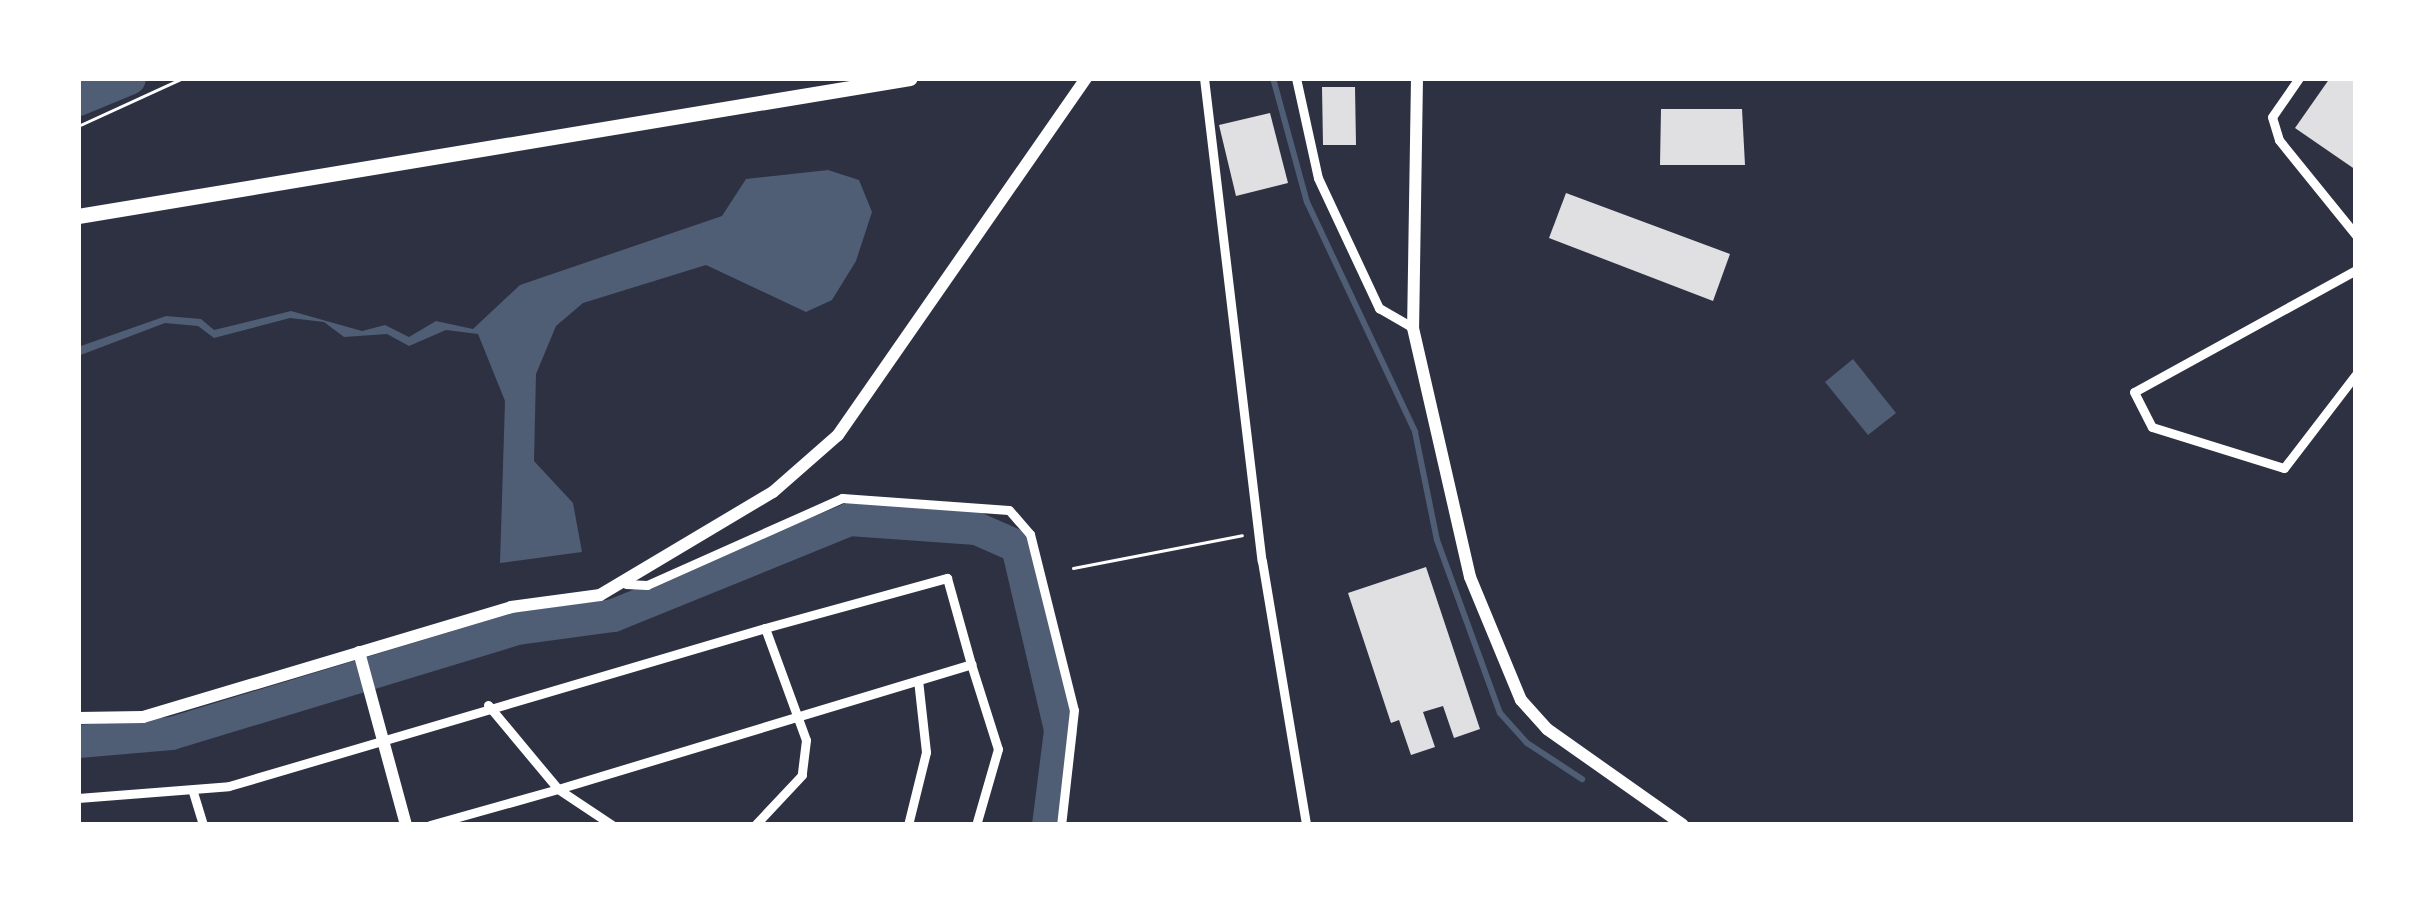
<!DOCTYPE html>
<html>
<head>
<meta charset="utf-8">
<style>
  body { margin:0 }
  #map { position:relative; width:2434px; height:903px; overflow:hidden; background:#2d3142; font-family:"Space Grotesk",sans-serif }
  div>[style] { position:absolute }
  .water>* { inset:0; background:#4f5d75 }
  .stream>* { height:6px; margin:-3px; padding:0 3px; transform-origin:3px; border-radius:3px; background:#4f5d75 }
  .river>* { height:33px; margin:-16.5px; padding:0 16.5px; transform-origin:16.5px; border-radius:16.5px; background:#4f5d75 }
  .building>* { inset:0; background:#e0e0e3 }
  .path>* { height:3px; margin:-1.5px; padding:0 1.5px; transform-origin:1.5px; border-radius:1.5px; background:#fff }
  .minor>* { height:9px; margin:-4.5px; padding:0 4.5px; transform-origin:4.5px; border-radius:4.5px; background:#fff }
  .tertiary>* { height:12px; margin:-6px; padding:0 6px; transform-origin:6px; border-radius:6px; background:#fff }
  .primary>* { height:15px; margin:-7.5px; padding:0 7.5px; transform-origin:7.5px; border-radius:7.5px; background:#fff }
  span { translate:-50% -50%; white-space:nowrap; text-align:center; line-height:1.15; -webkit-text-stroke:10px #fff; paint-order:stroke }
  .frame { position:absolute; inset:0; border:81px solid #fff; pointer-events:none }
</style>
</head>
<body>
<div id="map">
  <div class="water">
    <div style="clip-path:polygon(828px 170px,859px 180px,872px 212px,856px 261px,832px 300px,806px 312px,706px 265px,583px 303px,556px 326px,536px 374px,534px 461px,573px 503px,582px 552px,500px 563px,505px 401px,478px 334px,446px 330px,409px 346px,387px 334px,344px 337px,324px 322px,290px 318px,214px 338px,198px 326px,165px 323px,78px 356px,78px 347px,166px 316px,201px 319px,214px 330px,291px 311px,362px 331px,385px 325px,409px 337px,436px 321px,473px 329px,520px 285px,722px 216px,746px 179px)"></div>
    <div style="clip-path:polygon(1853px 359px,1896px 413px,1868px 435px,1825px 382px)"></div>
  </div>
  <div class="stream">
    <div style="left:1273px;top:78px;width:129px;rotate:74.7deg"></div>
    <div style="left:1307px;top:202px;width:254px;rotate:64.8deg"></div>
    <div style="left:1415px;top:432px;width:110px;rotate:78.5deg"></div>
    <div style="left:1437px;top:540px;width:184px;rotate:70deg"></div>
    <div style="left:1500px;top:713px;width:40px;rotate:48deg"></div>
    <div style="left:1527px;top:743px;width:66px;rotate:33.2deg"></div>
  </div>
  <div class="river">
    <div style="left:78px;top:99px;width:55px;rotate:-22.4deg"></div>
    <div style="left:78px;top:741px;width:93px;rotate:-4.9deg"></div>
    <div style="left:171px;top:733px;width:362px;rotate:-16.9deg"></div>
    <div style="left:517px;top:628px;width:97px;rotate:-7.7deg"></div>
    <div style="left:613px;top:615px;width:255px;rotate:-22.1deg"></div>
    <div style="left:849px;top:519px;width:127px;rotate:4.1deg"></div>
    <div style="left:976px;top:528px;width:45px;rotate:23.7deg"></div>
    <div style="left:1017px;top:546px;width:189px;rotate:76.8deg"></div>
    <div style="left:1060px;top:730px;width:96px;rotate:97.2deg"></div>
  </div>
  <div class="building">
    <div style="clip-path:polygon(2330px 78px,2356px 78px,2356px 170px,2295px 128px)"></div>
    <div style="clip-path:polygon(1322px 87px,1355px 87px,1356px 145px,1323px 145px)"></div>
    <div style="clip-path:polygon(1661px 109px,1742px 109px,1745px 165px,1660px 165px)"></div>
    <div style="clip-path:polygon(1270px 113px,1288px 183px,1236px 196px,1219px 125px)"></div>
    <div style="clip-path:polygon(1566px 193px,1730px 254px,1713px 301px,1549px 238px)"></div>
    <div style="clip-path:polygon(1426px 567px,1480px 729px,1454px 738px,1443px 706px,1423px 712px,1435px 747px,1411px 755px,1399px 720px,1391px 723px,1348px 593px)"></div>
  </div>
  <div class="path">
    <div style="left:78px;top:126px;width:115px;rotate:-24.6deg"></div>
    <div style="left:1073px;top:568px;width:172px;rotate:-11deg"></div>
  </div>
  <div class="minor">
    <div style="left:1204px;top:78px;width:486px;rotate:83.2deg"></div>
    <div style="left:1262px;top:561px;width:268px;rotate:80.5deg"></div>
    <div style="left:1296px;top:78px;width:102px;rotate:77.6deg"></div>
    <div style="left:1318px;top:178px;width:144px;rotate:64.9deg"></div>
    <div style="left:1379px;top:308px;width:39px;rotate:30deg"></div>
    <div style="left:2299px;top:78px;width:47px;rotate:124.7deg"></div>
    <div style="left:2272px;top:117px;width:24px;rotate:73deg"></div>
    <div style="left:2279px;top:140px;width:122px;rotate:51deg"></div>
    <div style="left:2356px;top:270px;width:253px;rotate:151.2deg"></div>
    <div style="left:2134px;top:392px;width:39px;rotate:63deg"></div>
    <div style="left:2152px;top:427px;width:138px;rotate:17.3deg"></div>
    <div style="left:2284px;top:468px;width:118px;rotate:-52.5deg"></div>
    <div style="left:626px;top:584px;width:21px;rotate:3deg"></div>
    <div style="left:647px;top:585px;width:214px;rotate:-24deg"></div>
    <div style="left:842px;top:498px;width:167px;rotate:4.1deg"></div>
    <div style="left:1009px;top:510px;width:32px;rotate:49deg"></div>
    <div style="left:1030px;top:534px;width:181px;rotate:76deg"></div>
    <div style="left:1074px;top:710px;width:116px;rotate:96.4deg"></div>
    <div style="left:765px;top:628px;width:189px;rotate:-15.4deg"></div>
    <div style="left:947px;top:578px;width:89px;rotate:74.4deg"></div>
    <div style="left:488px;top:705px;width:109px;rotate:50.2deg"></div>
    <div style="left:558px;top:789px;width:432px;rotate:-16.8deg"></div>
    <div style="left:971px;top:664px;width:89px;rotate:72.4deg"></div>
    <div style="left:998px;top:749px;width:79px;rotate:106.1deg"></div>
    <div style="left:193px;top:792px;width:34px;rotate:73deg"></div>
    <div style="left:78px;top:798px;width:151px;rotate:-4.5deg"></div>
    <div style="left:229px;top:786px;width:559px;rotate:-16.42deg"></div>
    <div style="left:765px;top:628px;width:119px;rotate:69.9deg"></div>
    <div style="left:806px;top:740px;width:35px;rotate:97deg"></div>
    <div style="left:802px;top:775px;width:69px;rotate:133.2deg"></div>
    <div style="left:430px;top:825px;width:133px;rotate:-15.7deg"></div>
    <div style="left:558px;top:789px;width:65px;rotate:33.7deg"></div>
    <div style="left:908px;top:825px;width:75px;rotate:-76.1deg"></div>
    <div style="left:926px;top:752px;width:72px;rotate:-96.3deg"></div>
  </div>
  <div class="tertiary">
    <div style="left:1417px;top:78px;width:250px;rotate:90.9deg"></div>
    <div style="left:1413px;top:328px;width:255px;rotate:77.1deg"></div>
    <div style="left:1470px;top:577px;width:133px;rotate:67.5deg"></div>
    <div style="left:1521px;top:700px;width:39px;rotate:48deg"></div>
    <div style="left:1547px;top:729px;width:166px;rotate:35.2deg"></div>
    <div style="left:359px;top:652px;width:179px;rotate:74.8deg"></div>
    <div style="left:78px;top:718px;width:65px;rotate:-0.9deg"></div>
    <div style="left:143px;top:717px;width:384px;rotate:-16.6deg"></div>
    <div style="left:511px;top:607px;width:90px;rotate:-7.7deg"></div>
    <div style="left:600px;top:595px;width:201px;rotate:-30.8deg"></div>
    <div style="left:773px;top:492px;width:86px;rotate:-41.2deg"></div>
    <div style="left:838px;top:435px;width:435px;rotate:-55.2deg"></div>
  </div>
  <div class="primary">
    <div style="left:78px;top:216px;width:843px;rotate:-9.42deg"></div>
  </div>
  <div class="frame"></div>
</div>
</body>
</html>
